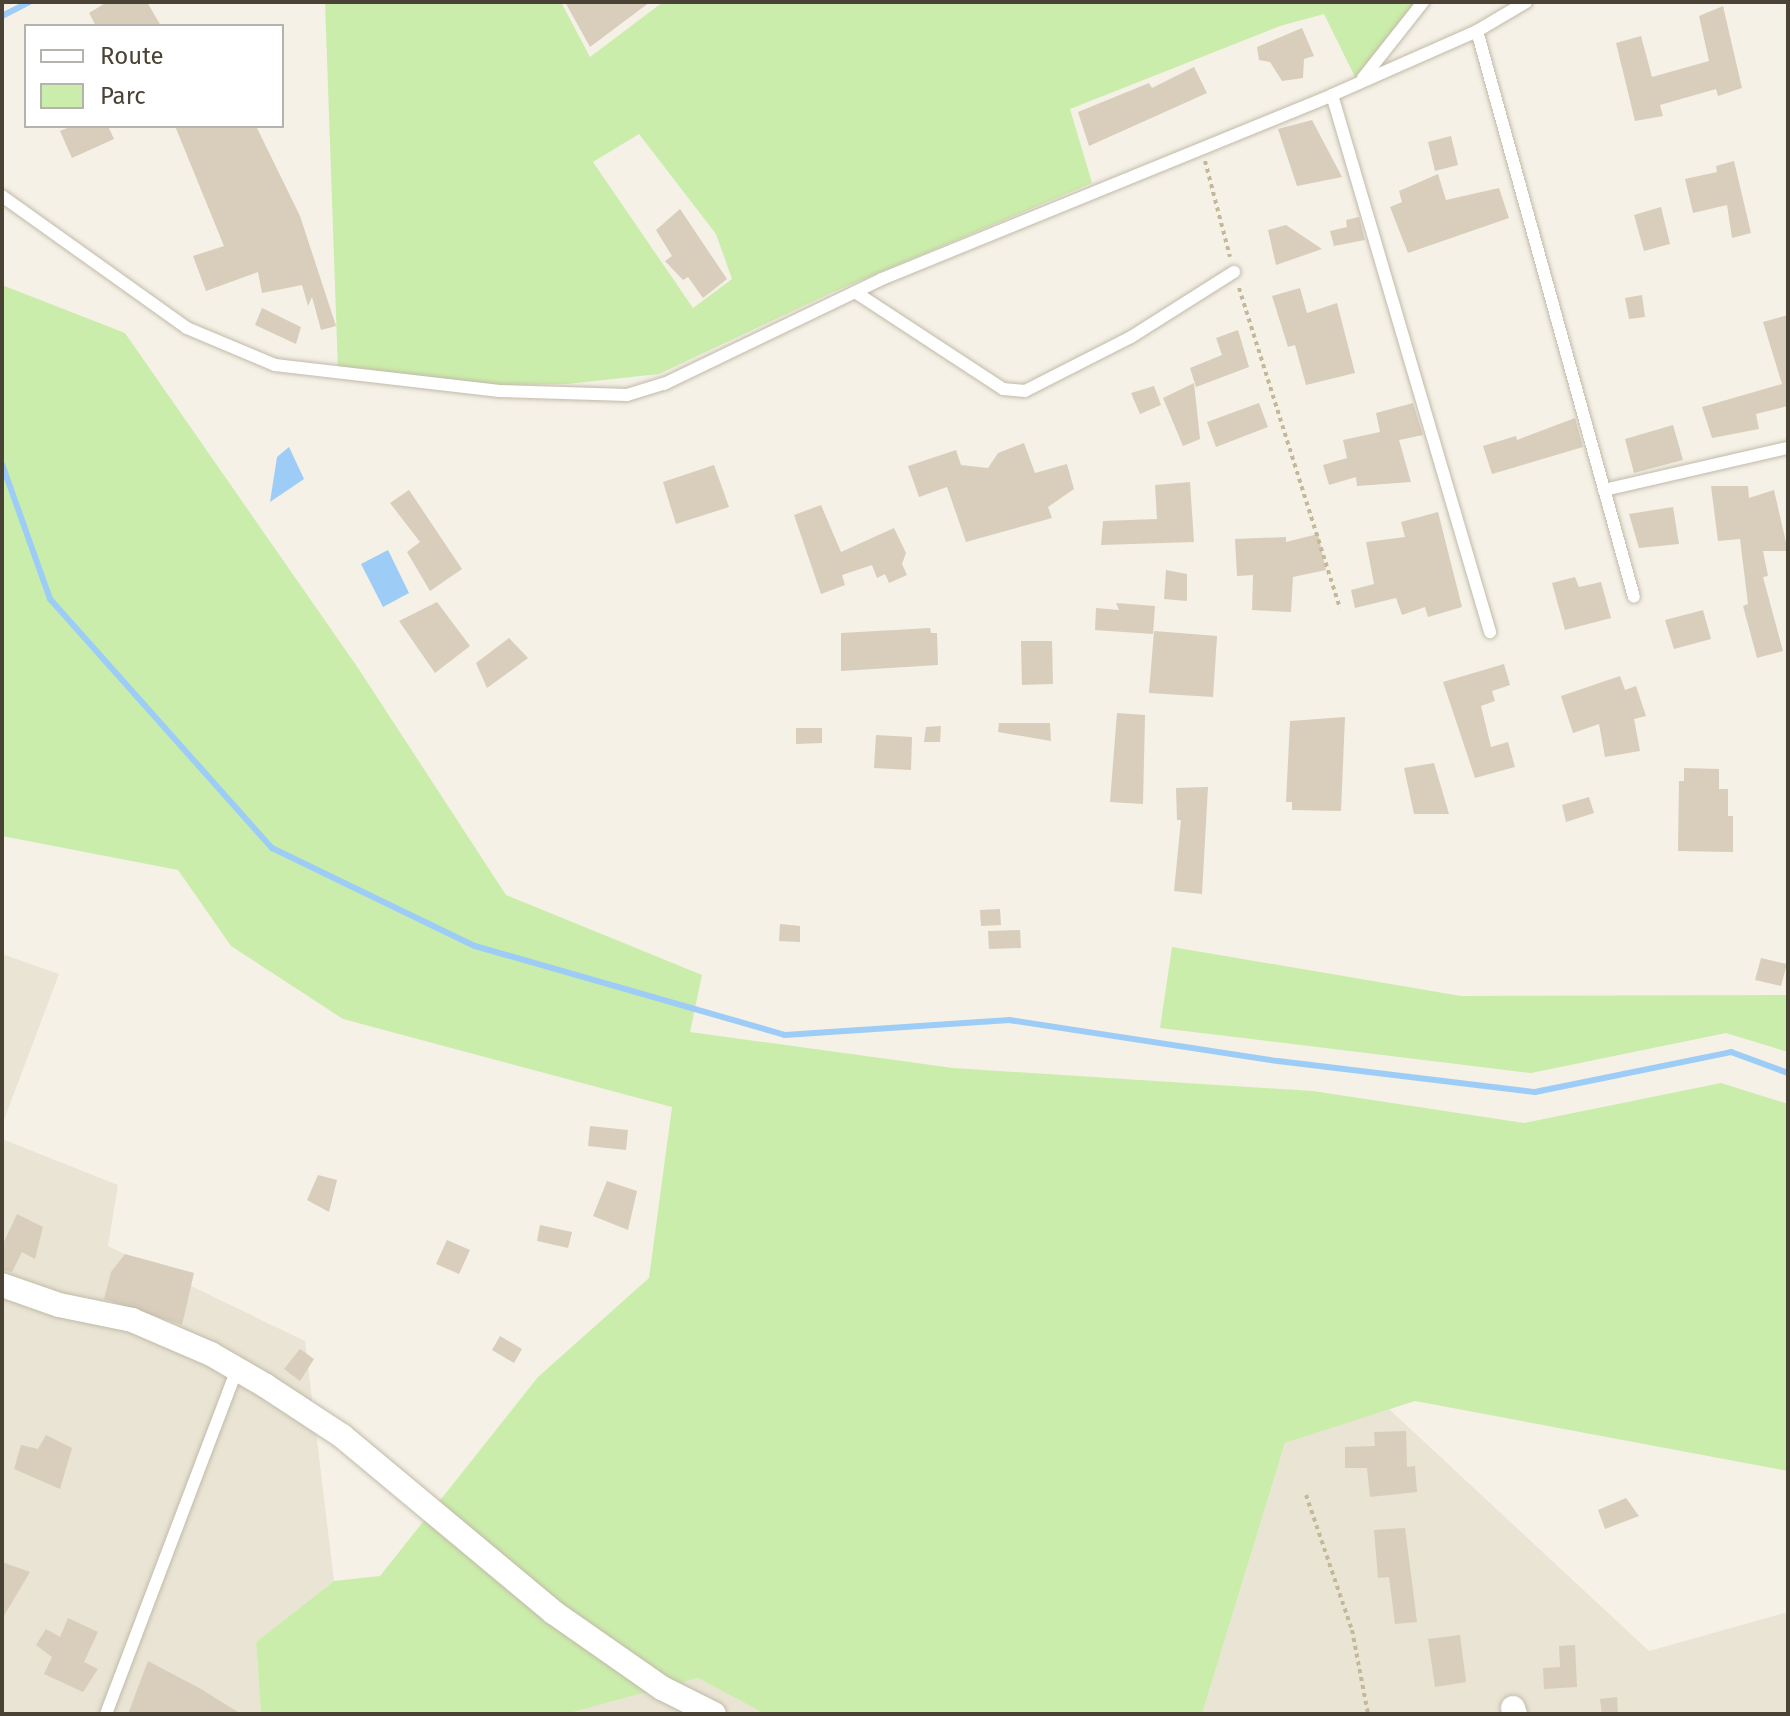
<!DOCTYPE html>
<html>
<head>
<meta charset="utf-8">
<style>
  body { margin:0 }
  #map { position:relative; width:1790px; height:1716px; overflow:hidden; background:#f5f1e7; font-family:"Fira Sans",sans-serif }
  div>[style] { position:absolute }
  .residential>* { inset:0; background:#e9e4d4 }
  .green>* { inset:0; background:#cbedab }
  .water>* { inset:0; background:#9dcdf7 }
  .stream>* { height:6px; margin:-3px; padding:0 3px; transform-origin:3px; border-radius:3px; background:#9dcdf7 }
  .building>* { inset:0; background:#d8cebb }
  .path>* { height:4px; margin-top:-2px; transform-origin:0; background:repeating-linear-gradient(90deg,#c4b898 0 4px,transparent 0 8px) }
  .roads { filter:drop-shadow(0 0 2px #c1baa8) drop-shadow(0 0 2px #c1baa8) }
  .lane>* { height:12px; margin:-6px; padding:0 6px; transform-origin:6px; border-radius:6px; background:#fff }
  .street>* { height:24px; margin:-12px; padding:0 12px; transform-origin:12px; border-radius:12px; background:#fff }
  span { translate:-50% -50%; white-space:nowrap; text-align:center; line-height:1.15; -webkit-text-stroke:7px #fff; paint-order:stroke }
  .frame { position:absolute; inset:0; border:4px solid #494235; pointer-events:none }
  .legend { position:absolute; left:24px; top:24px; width:260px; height:104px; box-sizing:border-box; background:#fff; border:2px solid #b6b3ae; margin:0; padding:10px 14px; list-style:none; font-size:24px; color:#494235 }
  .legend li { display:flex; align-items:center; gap:16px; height:40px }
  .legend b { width:40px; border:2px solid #b6b3ae }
</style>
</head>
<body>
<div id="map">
  <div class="residential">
    <div style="clip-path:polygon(2px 954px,59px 974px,2px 1125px)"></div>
    <div style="clip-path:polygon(2px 1139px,118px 1185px,108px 1246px,305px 1341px,334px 1581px,256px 1642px,261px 1714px,2px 1714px)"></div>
    <div style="clip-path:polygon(1389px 1409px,1649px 1651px,1788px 1612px,1788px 1714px,1202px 1714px,1285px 1443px)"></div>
    <div style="clip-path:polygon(698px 1678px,765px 1714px,566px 1714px)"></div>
  </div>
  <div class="green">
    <div style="clip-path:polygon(evenodd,325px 2px,561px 2px,590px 57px,663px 2px,1417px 2px,1395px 34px,1355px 77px,1324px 14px,1280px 26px,1070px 109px,1092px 183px,833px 292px,659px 374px,567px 384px,500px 385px,338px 371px,325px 2px,639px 134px,716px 234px,732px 279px,693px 308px,593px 162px,639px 134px)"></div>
    <div style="clip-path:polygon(2px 285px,125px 333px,358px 668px,506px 895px,702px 975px,690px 1032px,953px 1068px,1313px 1091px,1524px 1123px,1721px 1083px,1788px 1104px,1788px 1471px,1415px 1401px,1285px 1443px,1202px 1714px,765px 1714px,698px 1678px,566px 1714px,261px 1714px,256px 1642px,334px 1581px,380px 1576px,538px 1377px,649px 1278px,672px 1107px,343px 1019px,231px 946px,178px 870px,2px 836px)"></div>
    <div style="clip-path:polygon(1172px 947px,1461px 996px,1788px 995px,1788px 1052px,1726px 1033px,1531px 1073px,1160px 1028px)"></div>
  </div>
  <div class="water">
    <div style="clip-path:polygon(289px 447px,304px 479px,270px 502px,277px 457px)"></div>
    <div style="clip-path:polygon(388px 550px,409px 593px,383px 607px,361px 564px)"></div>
  </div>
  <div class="stream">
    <div style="left:2px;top:16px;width:30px;rotate:-27deg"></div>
    <div style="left:2px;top:464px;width:143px;rotate:70.4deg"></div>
    <div style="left:50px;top:599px;width:334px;rotate:48.3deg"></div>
    <div style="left:272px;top:848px;width:225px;rotate:25.8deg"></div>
    <div style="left:475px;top:946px;width:323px;rotate:16deg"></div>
    <div style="left:785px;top:1035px;width:225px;rotate:-3.8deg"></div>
    <div style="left:1009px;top:1020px;width:272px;rotate:8.7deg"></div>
    <div style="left:1278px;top:1061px;width:259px;rotate:6.9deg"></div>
    <div style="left:1535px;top:1092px;width:200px;rotate:-11.5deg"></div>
    <div style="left:1731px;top:1052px;width:61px;rotate:20.2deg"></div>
  </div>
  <div class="building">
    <div style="clip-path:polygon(107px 2px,147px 2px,161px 26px,96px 26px,89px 13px)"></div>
    <div style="clip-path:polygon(565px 2px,650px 2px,590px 47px)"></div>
    <div style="clip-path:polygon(1723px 6px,1742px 88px,1718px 96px,1716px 89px,1660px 105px,1663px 116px,1635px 121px,1616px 43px,1641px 36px,1652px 77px,1709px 61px,1699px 16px)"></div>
    <div style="clip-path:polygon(1302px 28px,1314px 56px,1304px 59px,1303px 78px,1282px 81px,1270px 62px,1259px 60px,1257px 47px)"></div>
    <div style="clip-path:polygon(1194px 67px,1207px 93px,1089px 146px,1078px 112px,1149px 83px,1152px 88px)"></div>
    <div style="clip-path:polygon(1312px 120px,1342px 177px,1297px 186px,1278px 129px)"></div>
    <div style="clip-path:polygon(72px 126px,108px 126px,114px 139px,72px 158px,60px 131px)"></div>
    <div style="clip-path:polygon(175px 126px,256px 126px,300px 216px,336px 326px,321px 330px,312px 297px,308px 306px,302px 285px,262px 293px,258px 272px,206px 291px,193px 256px,224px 246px)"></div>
    <div style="clip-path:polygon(1451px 136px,1458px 165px,1435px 171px,1428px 142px)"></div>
    <div style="clip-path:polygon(1734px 161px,1751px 233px,1732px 238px,1727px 205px,1693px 213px,1685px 179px,1717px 172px,1716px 166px)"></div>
    <div style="clip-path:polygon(1438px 174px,1446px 200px,1499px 188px,1509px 218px,1408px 253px,1390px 207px,1402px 202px,1399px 191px)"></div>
    <div style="clip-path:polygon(1661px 207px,1670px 244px,1644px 251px,1634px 215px)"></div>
    <div style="clip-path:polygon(680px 209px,727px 279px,703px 298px,688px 277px,683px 280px,665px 261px,672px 256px,656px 230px)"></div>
    <div style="clip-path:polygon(1359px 217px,1365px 240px,1334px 246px,1330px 231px,1347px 227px,1346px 220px)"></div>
    <div style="clip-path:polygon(1286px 225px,1322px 249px,1276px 265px,1268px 230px)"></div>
    <div style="clip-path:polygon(1300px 288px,1307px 313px,1337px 303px,1355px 373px,1306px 385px,1295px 345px,1288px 347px,1272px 296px)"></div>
    <div style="clip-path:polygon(1642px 295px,1645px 317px,1629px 319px,1625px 298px)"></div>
    <div style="clip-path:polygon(262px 308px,301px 327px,296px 344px,255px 325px)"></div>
    <div style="clip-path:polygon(1788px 315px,1788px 406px,1756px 414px,1759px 429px,1712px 438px,1702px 407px,1782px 384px,1763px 322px)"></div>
    <div style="clip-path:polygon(1238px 330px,1249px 367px,1196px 387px,1190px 368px,1222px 355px,1216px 338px)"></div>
    <div style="clip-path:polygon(1194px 383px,1200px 439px,1183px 446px,1163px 398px)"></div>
    <div style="clip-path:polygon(1154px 386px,1161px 405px,1140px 414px,1131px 393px)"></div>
    <div style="clip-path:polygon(1259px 403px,1268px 427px,1216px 447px,1207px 422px)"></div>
    <div style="clip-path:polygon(1413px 403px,1423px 435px,1399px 440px,1411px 482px,1357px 486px,1356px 477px,1329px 485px,1323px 465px,1347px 458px,1343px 440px,1380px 432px,1376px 413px)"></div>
    <div style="clip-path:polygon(1575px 418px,1583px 447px,1492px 474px,1483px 446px,1516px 436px,1517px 440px)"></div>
    <div style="clip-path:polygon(1673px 425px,1683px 460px,1634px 473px,1625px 439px)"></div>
    <div style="clip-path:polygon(1024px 443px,1035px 473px,1067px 464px,1074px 489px,1048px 507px,1052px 518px,966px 542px,947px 487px,919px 497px,908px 466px,956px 450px,961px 465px,988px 468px,998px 453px)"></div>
    <div style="clip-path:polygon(714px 465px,729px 507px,676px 524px,663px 482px)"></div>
    <div style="clip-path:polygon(1190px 482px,1194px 542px,1101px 545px,1103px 521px,1157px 519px,1155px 485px)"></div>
    <div style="clip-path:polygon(1711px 486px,1748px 486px,1749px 498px,1774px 490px,1788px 551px,1763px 551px,1768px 576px,1763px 577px,1783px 651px,1757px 658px,1743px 606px,1748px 604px,1740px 539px,1718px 541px)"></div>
    <div style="clip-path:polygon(409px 490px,462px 569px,430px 591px,407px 552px,420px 542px,390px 503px)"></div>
    <div style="clip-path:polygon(821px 505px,841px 552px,894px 528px,906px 553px,902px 564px,907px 575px,889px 583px,885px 574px,877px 578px,872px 565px,842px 575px,845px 585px,821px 594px,794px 515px)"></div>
    <div style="clip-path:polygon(1673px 507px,1679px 544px,1639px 548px,1629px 514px)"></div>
    <div style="clip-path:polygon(1438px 512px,1462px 607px,1428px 617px,1425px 607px,1402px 615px,1396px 598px,1355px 608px,1351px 590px,1374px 584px,1366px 542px,1405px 537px,1401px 522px)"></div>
    <div style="clip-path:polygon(1318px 534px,1326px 570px,1293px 577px,1291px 612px,1252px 610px,1253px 575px,1237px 576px,1235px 539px,1286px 537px,1286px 542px)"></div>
    <div style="clip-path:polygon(1166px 570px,1187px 574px,1187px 601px,1164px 599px)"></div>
    <div style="clip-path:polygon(1575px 577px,1579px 587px,1601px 582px,1611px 618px,1565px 630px,1552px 583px)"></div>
    <div style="clip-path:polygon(437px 602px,470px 646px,435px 673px,399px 621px)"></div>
    <div style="clip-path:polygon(1116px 603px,1155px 606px,1153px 634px,1095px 630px,1096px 608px,1119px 610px)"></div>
    <div style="clip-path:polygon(1703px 610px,1711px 639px,1674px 649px,1665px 620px)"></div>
    <div style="clip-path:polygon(930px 628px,931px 633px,937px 633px,938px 665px,841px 671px,841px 633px)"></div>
    <div style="clip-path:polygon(1154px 631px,1217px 636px,1213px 697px,1149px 693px)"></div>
    <div style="clip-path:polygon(509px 638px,528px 658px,487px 688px,476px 663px)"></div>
    <div style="clip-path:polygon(1021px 641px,1052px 641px,1053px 684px,1022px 685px)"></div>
    <div style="clip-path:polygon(1504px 664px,1510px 685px,1492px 691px,1495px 701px,1481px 706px,1491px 747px,1508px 742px,1515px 767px,1475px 778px,1443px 682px)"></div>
    <div style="clip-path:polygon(1620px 676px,1625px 690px,1636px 686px,1646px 716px,1634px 719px,1640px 751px,1605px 757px,1599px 724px,1573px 733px,1561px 696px)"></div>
    <div style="clip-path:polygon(1117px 713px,1145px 715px,1143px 804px,1110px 802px)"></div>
    <div style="clip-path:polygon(1345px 717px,1341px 811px,1292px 810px,1292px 802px,1286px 802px,1290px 721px)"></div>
    <div style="clip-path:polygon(999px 723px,1050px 723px,1051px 741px,998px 732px)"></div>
    <div style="clip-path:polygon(941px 726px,940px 742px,924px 742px,926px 727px)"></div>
    <div style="clip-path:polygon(796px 728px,822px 728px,822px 743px,796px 744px)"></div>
    <div style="clip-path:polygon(876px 735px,912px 737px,911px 770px,874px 768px)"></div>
    <div style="clip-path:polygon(1434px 763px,1449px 814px,1414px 814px,1404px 768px)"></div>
    <div style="clip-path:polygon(1684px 768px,1719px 769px,1719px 789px,1728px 789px,1728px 816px,1733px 816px,1733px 852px,1678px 851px,1679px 781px,1684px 781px)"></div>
    <div style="clip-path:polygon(1208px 787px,1202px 894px,1174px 891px,1181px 820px,1177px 820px,1176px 788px)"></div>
    <div style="clip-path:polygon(1589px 797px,1594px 813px,1566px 822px,1562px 805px)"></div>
    <div style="clip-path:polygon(1000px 909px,1001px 925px,981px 926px,980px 910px)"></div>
    <div style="clip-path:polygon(780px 924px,800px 926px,800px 942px,779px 941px)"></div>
    <div style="clip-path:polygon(1020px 930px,1021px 948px,989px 949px,988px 931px)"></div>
    <div style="clip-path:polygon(1761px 958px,1787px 964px,1781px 986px,1755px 980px)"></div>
    <div style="clip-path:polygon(590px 1126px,628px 1130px,626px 1150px,588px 1146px)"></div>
    <div style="clip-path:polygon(318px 1175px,337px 1180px,329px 1212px,307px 1200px)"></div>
    <div style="clip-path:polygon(607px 1181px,637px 1191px,628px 1230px,593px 1216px)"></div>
    <div style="clip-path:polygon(17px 1214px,43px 1227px,35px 1259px,22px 1252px,12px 1272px,2px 1270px,2px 1246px)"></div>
    <div style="clip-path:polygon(540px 1225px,572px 1232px,568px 1248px,537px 1241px)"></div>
    <div style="clip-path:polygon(447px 1240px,470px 1250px,459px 1274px,436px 1264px)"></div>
    <div style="clip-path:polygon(125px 1254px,194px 1273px,182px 1325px,104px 1299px,111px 1272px)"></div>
    <div style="clip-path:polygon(500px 1336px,522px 1349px,514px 1363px,492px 1350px)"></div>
    <div style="clip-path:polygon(300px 1349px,314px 1359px,300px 1381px,284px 1369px)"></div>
    <div style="clip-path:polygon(1406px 1431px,1407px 1467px,1415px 1466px,1417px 1492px,1370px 1497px,1367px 1468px,1345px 1468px,1345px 1447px,1375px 1446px,1374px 1432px)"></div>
    <div style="clip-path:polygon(46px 1435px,72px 1448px,60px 1489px,14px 1469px,21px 1445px,38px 1449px)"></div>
    <div style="clip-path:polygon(1626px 1498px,1639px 1516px,1605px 1529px,1598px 1510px)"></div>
    <div style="clip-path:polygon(1405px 1528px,1417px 1622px,1395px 1624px,1389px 1577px,1378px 1578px,1374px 1530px)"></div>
    <div style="clip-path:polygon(2px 1562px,30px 1572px,2px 1619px)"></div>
    <div style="clip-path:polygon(68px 1618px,98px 1632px,84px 1662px,98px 1669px,83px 1692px,44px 1674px,52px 1657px,36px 1645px,46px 1629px,60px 1637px)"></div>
    <div style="clip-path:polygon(1460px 1635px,1466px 1682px,1435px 1687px,1428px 1639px)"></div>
    <div style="clip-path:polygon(1575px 1645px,1577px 1687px,1544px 1689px,1543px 1668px,1560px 1667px,1559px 1646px)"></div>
    <div style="clip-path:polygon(148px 1661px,201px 1689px,241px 1714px,128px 1714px)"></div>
    <div style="clip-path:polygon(1617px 1697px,1618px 1713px,1602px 1714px,1600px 1699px)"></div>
  </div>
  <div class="path">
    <div style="left:1205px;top:161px;width:99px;rotate:75.4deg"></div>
    <div style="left:1239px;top:288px;width:336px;rotate:72.5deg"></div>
    <div style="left:1306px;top:1495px;width:143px;rotate:71.2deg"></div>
    <div style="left:1352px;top:1630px;width:86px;rotate:79.2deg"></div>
  </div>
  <div class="roads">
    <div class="lane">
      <div style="left:1477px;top:31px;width:587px;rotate:74.5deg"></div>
      <div style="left:1363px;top:78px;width:97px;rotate:-51.7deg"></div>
      <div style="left:1332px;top:95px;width:560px;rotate:73.6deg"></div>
      <div style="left:2px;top:196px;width:227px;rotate:35.5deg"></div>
      <div style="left:187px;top:328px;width:95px;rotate:22.8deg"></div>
      <div style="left:275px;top:365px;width:226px;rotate:6.6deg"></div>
      <div style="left:500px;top:391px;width:127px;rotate:1.8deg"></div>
      <div style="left:627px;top:395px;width:39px;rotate:-17deg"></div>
      <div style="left:664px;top:384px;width:242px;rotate:-25.7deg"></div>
      <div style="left:882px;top:279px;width:486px;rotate:-22.2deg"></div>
      <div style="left:1332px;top:95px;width:158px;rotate:-23.8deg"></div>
      <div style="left:1477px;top:31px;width:57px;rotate:-30.6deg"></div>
      <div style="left:855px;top:292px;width:177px;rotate:33.2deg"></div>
      <div style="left:1003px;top:389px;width:22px;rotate:5deg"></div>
      <div style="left:1025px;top:391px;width:119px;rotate:-27deg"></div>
      <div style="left:1131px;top:337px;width:122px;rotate:-32.3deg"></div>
      <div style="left:1604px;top:490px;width:189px;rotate:-12.9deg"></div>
      <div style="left:106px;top:1714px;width:369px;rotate:-69.2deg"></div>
    </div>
    <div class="street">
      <div style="left:2px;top:1285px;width:60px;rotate:19.3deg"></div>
      <div style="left:59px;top:1305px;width:75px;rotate:11.6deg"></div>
      <div style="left:132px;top:1320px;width:86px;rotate:23.3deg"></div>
      <div style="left:211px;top:1354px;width:64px;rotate:30.2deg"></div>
      <div style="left:266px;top:1386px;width:91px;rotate:33.3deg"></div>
      <div style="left:342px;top:1436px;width:275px;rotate:39.8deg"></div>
      <div style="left:553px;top:1612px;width:133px;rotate:34.9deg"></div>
      <div style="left:662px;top:1688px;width:58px;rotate:26.6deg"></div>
      <div style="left:1513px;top:1708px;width:6px;rotate:72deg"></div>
    </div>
  </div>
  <div class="frame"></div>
  <ul class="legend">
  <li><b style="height:10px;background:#fff"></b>Route</li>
  <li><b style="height:22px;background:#cbedab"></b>Parc</li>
  </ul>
</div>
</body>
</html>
